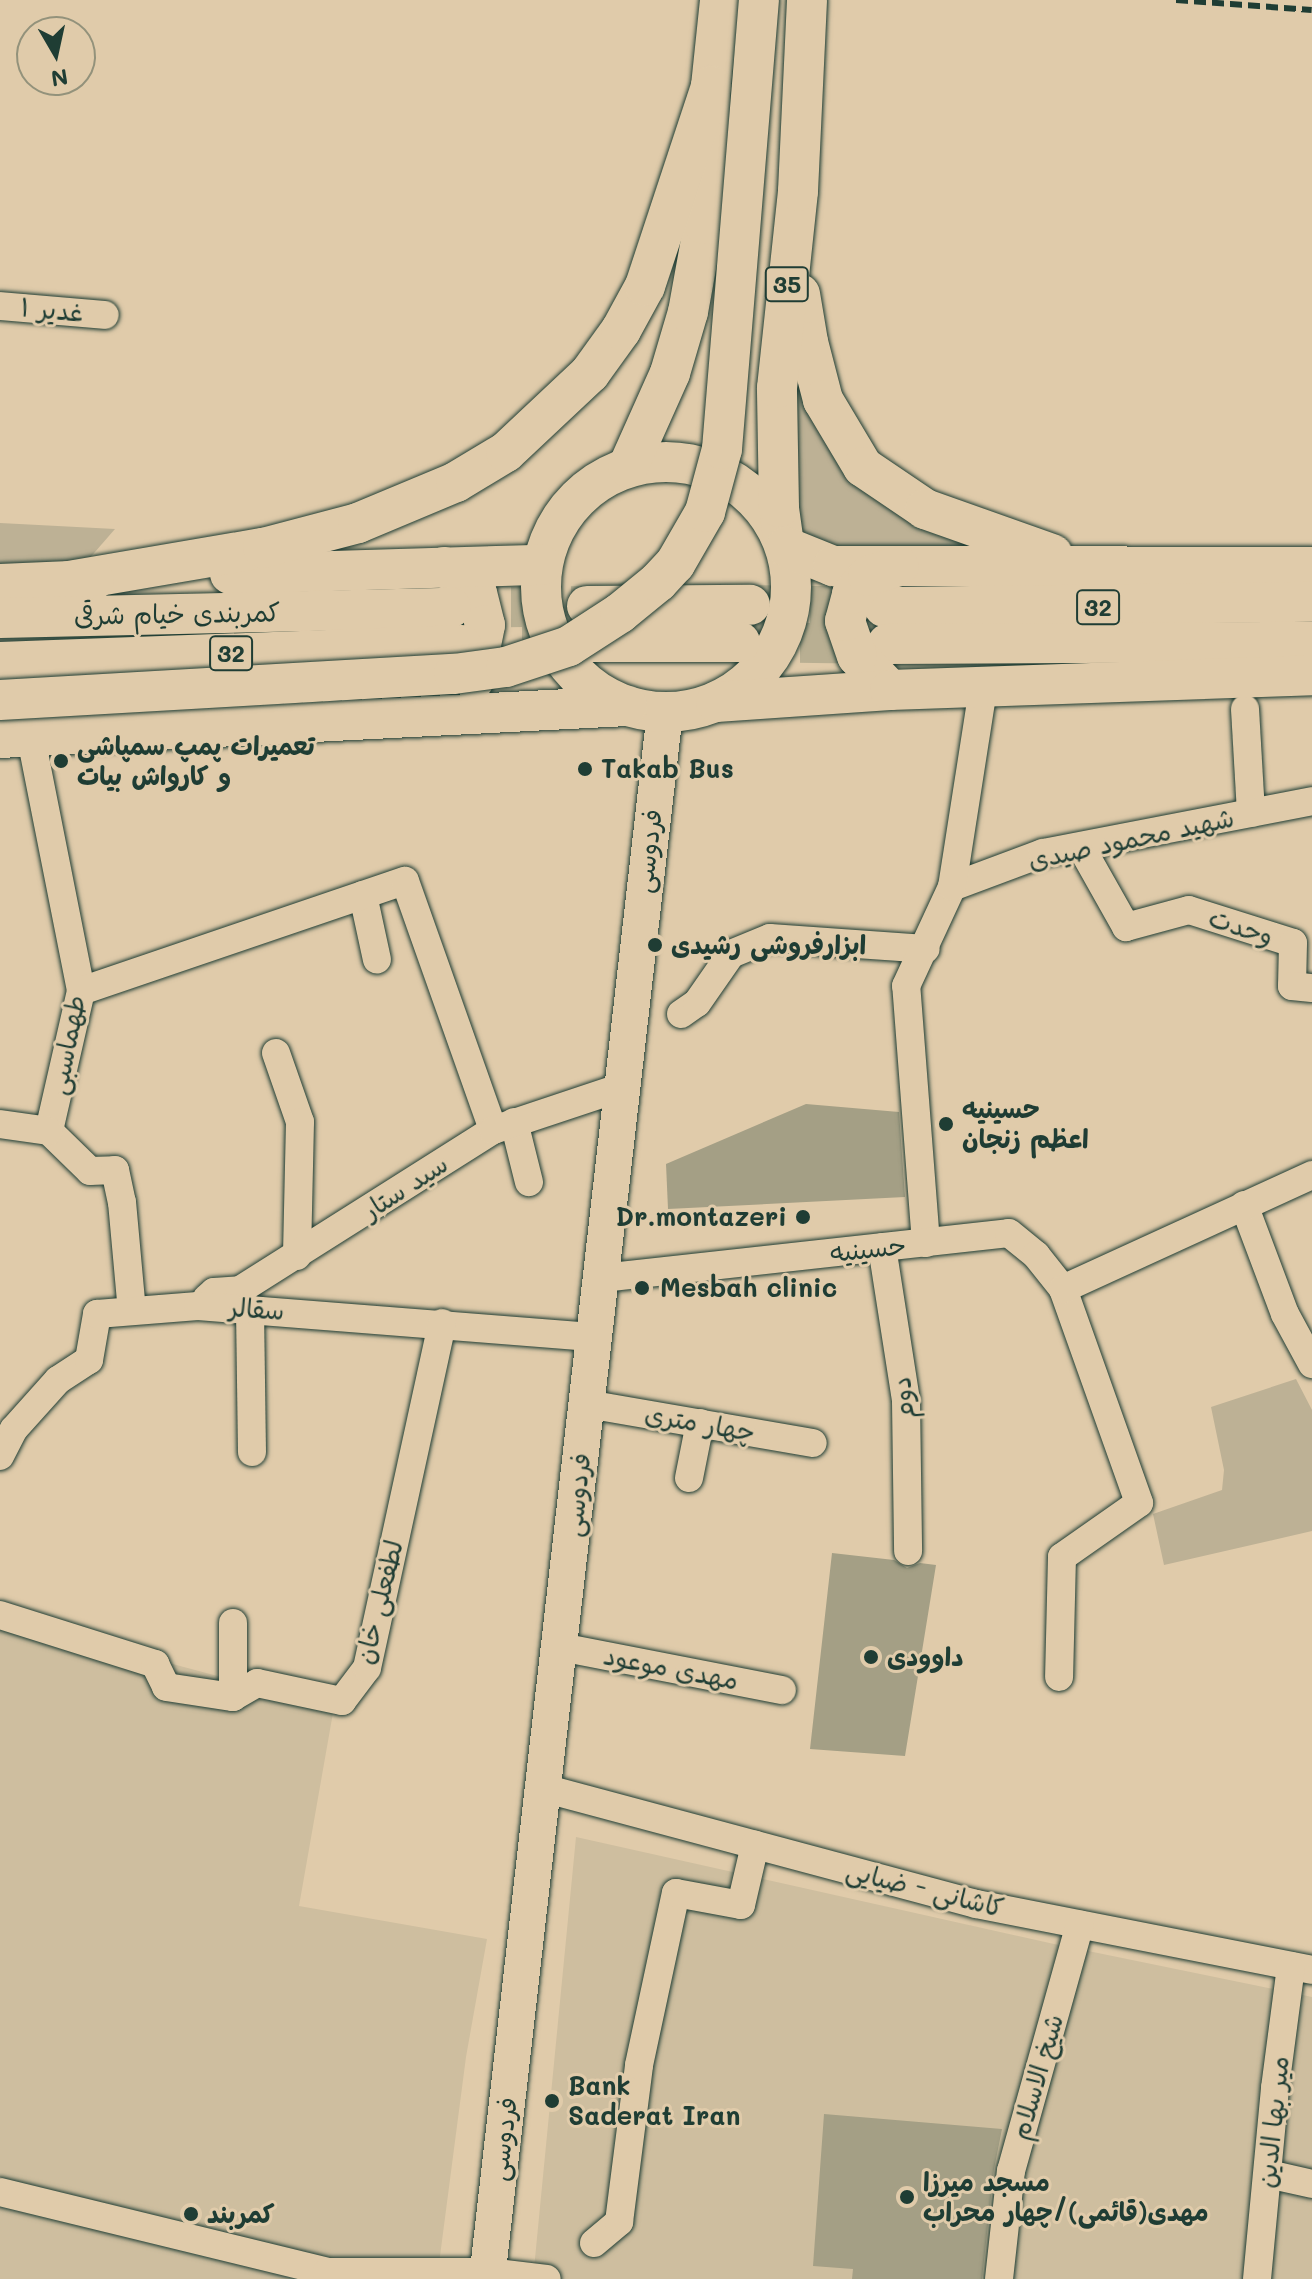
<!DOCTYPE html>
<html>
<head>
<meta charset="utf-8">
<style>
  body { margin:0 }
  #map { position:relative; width:1312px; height:2279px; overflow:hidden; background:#e0cbaa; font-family:Mali,"Playpen Sans Arabic",sans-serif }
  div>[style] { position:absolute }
  .built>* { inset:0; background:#cebe9f }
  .green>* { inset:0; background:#bdb195 }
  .building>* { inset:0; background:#a49f85 }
  .highway-tunnel>* { height:40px; margin-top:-20px; transform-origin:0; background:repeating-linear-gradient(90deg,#b9af92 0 40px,transparent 0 60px) }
  .roads { filter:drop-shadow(0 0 2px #1f3d34) drop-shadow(0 0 2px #1f3d34) }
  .minor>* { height:28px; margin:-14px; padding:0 14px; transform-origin:14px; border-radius:14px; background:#e0cbaa }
  .major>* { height:36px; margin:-18px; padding:0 18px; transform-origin:18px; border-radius:18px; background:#e0cbaa }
  .highway>* { height:40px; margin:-20px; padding:0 20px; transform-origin:20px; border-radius:20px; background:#e0cbaa }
  .highway>.ring { margin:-20px; padding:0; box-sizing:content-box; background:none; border:40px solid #e0cbaa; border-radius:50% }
  .rail>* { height:6px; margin-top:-3px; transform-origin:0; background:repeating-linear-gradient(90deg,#1f3d34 0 12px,transparent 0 18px) }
  .bridges { filter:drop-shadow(0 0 2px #1f3d34) drop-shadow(0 0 2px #1f3d34) }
  .highway-bridge>* { height:40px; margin:-20px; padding:0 20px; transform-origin:20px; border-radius:20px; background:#e0cbaa }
  .dots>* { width:22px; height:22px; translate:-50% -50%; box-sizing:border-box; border:4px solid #e0cbaa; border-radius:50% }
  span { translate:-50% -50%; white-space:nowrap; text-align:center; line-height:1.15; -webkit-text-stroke:6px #e0cbaa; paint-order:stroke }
  .shield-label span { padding:2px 6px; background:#e0cbaa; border:2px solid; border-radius:6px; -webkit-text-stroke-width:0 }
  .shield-label { font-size:24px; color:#1f3d34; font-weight:700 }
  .street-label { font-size:26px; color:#1f3d34 }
  .poi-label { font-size:26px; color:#1f3d34; font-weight:700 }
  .left { translate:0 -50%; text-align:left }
  .right { translate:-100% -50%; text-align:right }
  .north { position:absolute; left:16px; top:16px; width:80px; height:80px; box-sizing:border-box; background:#e0cbaa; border:2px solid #93927b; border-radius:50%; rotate:171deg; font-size:22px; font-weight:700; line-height:32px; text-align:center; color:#1f3d34 }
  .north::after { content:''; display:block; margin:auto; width:28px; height:36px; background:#1f3d34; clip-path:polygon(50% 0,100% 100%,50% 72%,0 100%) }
</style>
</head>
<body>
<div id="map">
  <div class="built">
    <div style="clip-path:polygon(0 1618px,334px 1707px,299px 1906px,487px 1939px,466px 2057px,437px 2279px,0 2279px)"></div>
    <div style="clip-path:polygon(576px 1837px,1054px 1944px,1312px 1997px,1312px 2279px,533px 2279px)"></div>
  </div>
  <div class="green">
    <div style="clip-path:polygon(791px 354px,826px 435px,1009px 552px,839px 552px,796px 534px)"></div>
    <div style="clip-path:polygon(0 523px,115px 529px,88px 560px,0 568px)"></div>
    <div style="clip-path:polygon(1296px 1379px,1312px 1410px,1312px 1531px,1164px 1565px,1153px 1514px,1222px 1490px,1224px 1470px,1211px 1407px)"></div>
  </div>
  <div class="building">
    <div style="clip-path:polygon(806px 1104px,899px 1112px,905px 1197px,668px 1209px,666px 1164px)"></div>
    <div style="clip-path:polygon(832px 1553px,894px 1560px,907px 1568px,920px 1563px,936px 1565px,905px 1756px,810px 1749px)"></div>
    <div style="clip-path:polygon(824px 2114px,1002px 2129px,994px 2169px,982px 2279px,852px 2279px,853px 2269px,813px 2266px)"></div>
  </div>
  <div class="highway-tunnel">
    <div style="left:750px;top:605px;width:134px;rotate:0.9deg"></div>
    <div style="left:451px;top:608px;width:136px;rotate:-0.8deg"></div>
    <div style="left:740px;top:642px;width:144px;rotate:0.8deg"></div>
    <div style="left:462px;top:645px;width:104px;rotate:-1.1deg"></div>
  </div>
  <div class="roads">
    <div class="minor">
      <div style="left:0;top:306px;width:105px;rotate:4.9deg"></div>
      <div style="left:1245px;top:709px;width:104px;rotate:86.7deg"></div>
      <div style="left:31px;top:738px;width:258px;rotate:78.8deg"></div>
      <div style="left:81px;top:991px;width:144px;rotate:102.9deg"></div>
      <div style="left:49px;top:1131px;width:57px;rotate:44.3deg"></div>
      <div style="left:90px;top:1171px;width:25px;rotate:-2deg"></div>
      <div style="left:115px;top:1170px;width:33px;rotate:78deg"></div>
      <div style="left:122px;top:1202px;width:109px;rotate:84.8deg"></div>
      <div style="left:1081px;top:847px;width:92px;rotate:60.6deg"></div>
      <div style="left:1126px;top:927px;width:65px;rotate:-15.1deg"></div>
      <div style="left:1189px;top:910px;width:109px;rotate:17.6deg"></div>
      <div style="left:1293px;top:943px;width:43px;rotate:91.3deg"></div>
      <div style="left:1292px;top:986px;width:20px;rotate:6deg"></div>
      <div style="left:952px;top:887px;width:97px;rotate:-20.5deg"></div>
      <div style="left:1043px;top:853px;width:274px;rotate:-10.9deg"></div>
      <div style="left:363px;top:895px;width:66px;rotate:77.8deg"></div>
      <div style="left:81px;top:991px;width:342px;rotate:-18.8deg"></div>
      <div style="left:405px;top:881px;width:264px;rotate:70.5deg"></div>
      <div style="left:681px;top:1014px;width:19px;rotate:-35deg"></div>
      <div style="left:697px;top:1003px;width:60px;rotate:-55.2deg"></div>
      <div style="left:731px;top:954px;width:42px;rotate:-22.3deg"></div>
      <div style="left:770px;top:938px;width:156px;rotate:4deg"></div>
      <div style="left:276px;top:1053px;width:73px;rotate:70.8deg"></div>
      <div style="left:300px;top:1122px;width:134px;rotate:91.3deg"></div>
      <div style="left:514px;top:1122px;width:62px;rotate:76deg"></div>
      <div style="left:0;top:1124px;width:49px;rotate:8.1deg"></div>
      <div style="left:1244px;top:1205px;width:116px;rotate:69.4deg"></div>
      <div style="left:1285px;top:1314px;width:57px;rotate:61.6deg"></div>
      <div style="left:926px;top:1243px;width:258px;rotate:-94.4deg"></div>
      <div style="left:906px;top:986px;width:109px;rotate:-65.1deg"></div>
      <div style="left:952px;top:887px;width:200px;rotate:-81.1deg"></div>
      <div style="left:882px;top:1247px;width:156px;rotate:81.1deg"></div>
      <div style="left:906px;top:1401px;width:150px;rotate:89.2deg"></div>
      <div style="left:602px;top:1278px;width:409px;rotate:-6.3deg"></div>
      <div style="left:1009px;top:1233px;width:35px;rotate:39deg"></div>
      <div style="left:1036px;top:1255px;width:43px;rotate:51.5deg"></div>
      <div style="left:1063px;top:1289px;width:227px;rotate:70.4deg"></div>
      <div style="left:1139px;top:1503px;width:94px;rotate:145deg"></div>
      <div style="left:1062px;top:1557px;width:120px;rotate:91.4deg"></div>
      <div style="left:1063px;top:1289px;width:274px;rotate:-24.6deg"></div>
      <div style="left:207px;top:1298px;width:9px;rotate:-41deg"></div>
      <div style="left:214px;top:1292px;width:26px;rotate:-4deg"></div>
      <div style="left:240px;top:1290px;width:299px;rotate:-32.3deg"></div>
      <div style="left:493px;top:1130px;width:136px;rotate:-18.4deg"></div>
      <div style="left:250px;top:1309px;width:143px;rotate:89.2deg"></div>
      <div style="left:587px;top:1404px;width:229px;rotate:9.8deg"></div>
      <div style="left:0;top:1456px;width:30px;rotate:-63deg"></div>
      <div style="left:14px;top:1429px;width:66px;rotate:-48.1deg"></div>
      <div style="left:58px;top:1380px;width:37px;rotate:-33deg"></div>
      <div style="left:89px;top:1360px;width:47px;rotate:-80.1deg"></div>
      <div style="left:97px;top:1314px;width:101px;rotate:-4.5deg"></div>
      <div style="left:198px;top:1306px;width:398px;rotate:4.5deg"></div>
      <div style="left:689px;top:1478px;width:56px;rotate:-78.7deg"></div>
      <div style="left:0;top:1615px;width:163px;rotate:17.5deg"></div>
      <div style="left:155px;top:1664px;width:25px;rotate:64deg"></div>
      <div style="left:166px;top:1687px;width:68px;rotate:8.5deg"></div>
      <div style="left:233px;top:1697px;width:28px;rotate:-30deg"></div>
      <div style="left:257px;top:1683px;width:87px;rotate:12deg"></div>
      <div style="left:342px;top:1701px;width:41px;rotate:-52.9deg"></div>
      <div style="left:367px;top:1668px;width:353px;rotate:-77.7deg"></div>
      <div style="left:560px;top:1647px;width:226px;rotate:11deg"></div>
      <div style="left:233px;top:1697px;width:74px;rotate:-90deg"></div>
      <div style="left:543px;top:1788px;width:448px;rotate:15deg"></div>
      <div style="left:976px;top:1904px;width:342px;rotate:11.1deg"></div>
      <div style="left:1268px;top:2174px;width:45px;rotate:12.8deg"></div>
      <div style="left:0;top:2192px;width:337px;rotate:13.7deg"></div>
      <div style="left:327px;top:2272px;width:161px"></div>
      <div style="left:488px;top:2272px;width:59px;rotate:6.8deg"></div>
      <div style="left:594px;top:2243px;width:33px;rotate:-40deg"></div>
      <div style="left:619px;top:2222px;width:158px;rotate:-82.7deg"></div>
      <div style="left:639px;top:2065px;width:176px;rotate:-77.9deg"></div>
      <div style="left:676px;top:1893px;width:66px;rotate:10.5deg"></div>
      <div style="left:741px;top:1905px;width:62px;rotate:-76.9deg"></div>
      <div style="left:999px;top:2279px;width:109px;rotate:-83.7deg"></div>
      <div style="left:1011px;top:2171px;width:256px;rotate:-74.4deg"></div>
      <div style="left:1257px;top:2279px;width:192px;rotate:-84.6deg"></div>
      <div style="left:1275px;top:2088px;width:123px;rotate:-82.5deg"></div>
    </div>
    <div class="major">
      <div style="left:487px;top:2279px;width:1577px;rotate:-83.52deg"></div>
    </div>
    <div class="highway">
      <div style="left:800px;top:294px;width:49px;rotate:80.5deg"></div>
      <div style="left:808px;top:342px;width:60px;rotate:75.5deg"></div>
      <div style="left:823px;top:400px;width:78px;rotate:59.2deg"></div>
      <div style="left:863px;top:467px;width:75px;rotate:34.1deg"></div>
      <div style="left:925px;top:509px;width:135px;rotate:19.5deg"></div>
      <div class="ring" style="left:541px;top:462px;width:210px;height:210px"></div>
      <div style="left:628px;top:467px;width:103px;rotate:-65.9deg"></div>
      <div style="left:670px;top:373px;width:64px;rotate:-73.6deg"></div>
      <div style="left:688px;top:312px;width:89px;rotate:-79.7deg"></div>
      <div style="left:704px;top:224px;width:138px;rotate:-87.1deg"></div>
      <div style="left:711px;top:86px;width:86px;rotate:-84deg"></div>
      <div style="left:783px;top:537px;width:30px;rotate:-98deg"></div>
      <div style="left:779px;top:507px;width:119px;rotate:-91deg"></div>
      <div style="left:777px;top:388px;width:198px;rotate:-83.9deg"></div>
      <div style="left:798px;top:191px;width:191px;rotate:-87.3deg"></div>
      <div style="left:786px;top:547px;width:51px;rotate:22deg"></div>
      <div style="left:833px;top:566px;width:479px;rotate:0.1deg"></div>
      <div style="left:444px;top:567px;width:21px;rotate:28deg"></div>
      <div style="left:463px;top:577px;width:21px;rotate:49deg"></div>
      <div style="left:477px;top:593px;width:33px;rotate:76deg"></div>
      <div style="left:485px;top:625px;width:56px;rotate:101.3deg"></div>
      <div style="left:230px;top:574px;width:312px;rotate:-1.7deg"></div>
      <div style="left:69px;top:581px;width:197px;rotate:-9.7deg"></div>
      <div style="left:263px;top:548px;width:98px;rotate:-14.7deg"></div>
      <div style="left:358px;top:523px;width:106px;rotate:-22.7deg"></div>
      <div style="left:456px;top:482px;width:58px;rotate:-31deg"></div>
      <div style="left:506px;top:452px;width:115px;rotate:-43.2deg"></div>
      <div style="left:590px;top:373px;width:53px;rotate:-54.2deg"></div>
      <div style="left:621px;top:330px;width:50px;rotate:-61.4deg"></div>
      <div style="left:645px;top:286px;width:211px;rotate:-71.7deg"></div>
      <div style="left:0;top:584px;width:94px;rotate:-2.4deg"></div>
      <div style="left:587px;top:606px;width:163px;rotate:-0.4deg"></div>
      <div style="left:884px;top:607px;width:428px;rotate:-0.7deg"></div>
      <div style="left:0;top:618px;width:451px;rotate:-1.3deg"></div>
      <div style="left:590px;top:642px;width:150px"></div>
      <div style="left:887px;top:644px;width:425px;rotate:-0.3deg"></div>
      <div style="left:0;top:662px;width:462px;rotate:-2.1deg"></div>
      <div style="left:890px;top:690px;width:47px;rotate:-134.1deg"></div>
      <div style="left:857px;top:656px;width:37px;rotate:-109deg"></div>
      <div style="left:845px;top:621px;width:28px;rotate:-75deg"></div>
      <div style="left:852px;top:594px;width:24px;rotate:-48deg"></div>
      <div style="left:868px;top:576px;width:32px;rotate:-18deg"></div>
      <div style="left:716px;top:702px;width:174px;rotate:-3.9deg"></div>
      <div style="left:890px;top:690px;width:422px;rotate:-2deg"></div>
      <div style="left:0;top:738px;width:628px;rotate:-2.92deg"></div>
    </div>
  </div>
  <div class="rail">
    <div style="left:1176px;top:0;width:136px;rotate:4.2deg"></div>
  </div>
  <div class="bridges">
    <div class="highway-bridge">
      <div style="left:0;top:700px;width:455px;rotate:-3.3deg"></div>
      <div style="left:454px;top:674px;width:52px;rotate:-7.7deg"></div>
      <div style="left:506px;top:667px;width:66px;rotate:-18.4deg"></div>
      <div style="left:569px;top:646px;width:61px;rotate:-32.9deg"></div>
      <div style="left:620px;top:613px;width:49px;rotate:-39.2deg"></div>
      <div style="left:658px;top:582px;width:25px;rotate:-47deg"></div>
      <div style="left:675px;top:564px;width:60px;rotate:-60deg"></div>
      <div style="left:705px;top:512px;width:65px;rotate:-74.9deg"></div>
      <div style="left:722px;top:449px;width:451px;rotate:-85.3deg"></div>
    </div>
  </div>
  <div class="dots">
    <div style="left:61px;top:761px;background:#1f3d34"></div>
    <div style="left:585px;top:769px;background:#1f3d34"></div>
    <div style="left:655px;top:945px;background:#1f3d34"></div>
    <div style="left:946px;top:1124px;background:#1f3d34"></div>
    <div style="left:803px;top:1217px;background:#1f3d34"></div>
    <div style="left:642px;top:1288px;background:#1f3d34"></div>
    <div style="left:871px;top:1657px;background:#1f3d34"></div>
    <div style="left:552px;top:2101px;background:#1f3d34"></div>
    <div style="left:907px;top:2197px;background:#1f3d34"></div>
    <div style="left:191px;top:2214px;background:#1f3d34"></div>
  </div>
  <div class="shield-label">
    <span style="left:787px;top:284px">35</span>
    <span style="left:1098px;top:607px">32</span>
    <span style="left:231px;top:653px">32</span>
  </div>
  <div class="street-label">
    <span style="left:52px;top:310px;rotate:5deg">غدیر ۱</span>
    <span style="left:177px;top:614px;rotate:-1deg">کمربندی خیام شرقی</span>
    <span style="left:1131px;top:839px;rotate:-12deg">شهید محمود صیدی</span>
    <span style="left:648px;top:851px;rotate:-83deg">فردوسی</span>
    <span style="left:1241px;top:927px;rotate:18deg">وحدت</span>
    <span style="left:67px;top:1045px;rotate:-79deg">طهماسبی</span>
    <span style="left:405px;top:1187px;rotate:-33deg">سید ستار</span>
    <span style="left:868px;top:1249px;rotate:-6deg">حسینیه</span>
    <span style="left:257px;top:1309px;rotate:4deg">سقالر</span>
    <span style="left:903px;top:1398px;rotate:-95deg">دوم</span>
    <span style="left:700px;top:1423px;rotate:10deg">چهار متری</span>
    <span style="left:577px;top:1495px;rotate:-84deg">فردوسی</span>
    <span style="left:379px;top:1602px;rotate:-76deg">لطفعلی خان</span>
    <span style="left:671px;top:1668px;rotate:11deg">مهدی موعود</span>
    <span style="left:925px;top:1889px;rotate:14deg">کاشانی - ضیایی</span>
    <span style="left:1037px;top:2077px;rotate:-74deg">شیخ الاسلام</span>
    <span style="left:1273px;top:2122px;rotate:-84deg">میر بها الدین</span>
    <span style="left:503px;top:2139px;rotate:-83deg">فردوسی</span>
  </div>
  <div class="poi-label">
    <span class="left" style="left:77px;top:761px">تعمیرات پمپ سمپاشی<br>و کارواش بیات</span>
    <span class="left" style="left:601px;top:769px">Takab Bus</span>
    <span class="left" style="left:671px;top:945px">ابزارفروشی رشیدی</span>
    <span class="left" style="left:962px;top:1124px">حسینیه<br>اعظم زنجان</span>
    <span class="right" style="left:787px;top:1217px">Dr.montazeri</span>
    <span class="left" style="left:660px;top:1288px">Mesbah clinic</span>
    <span class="left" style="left:887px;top:1657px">داوودی</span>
    <span class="left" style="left:568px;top:2101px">Bank<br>Saderat Iran</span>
    <span class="left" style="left:923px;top:2197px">مسجد میرزا<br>مهدی(قائمی)/چهار محراب</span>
    <span class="left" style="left:207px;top:2214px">کمربند</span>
  </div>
  <div class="north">N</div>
</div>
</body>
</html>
